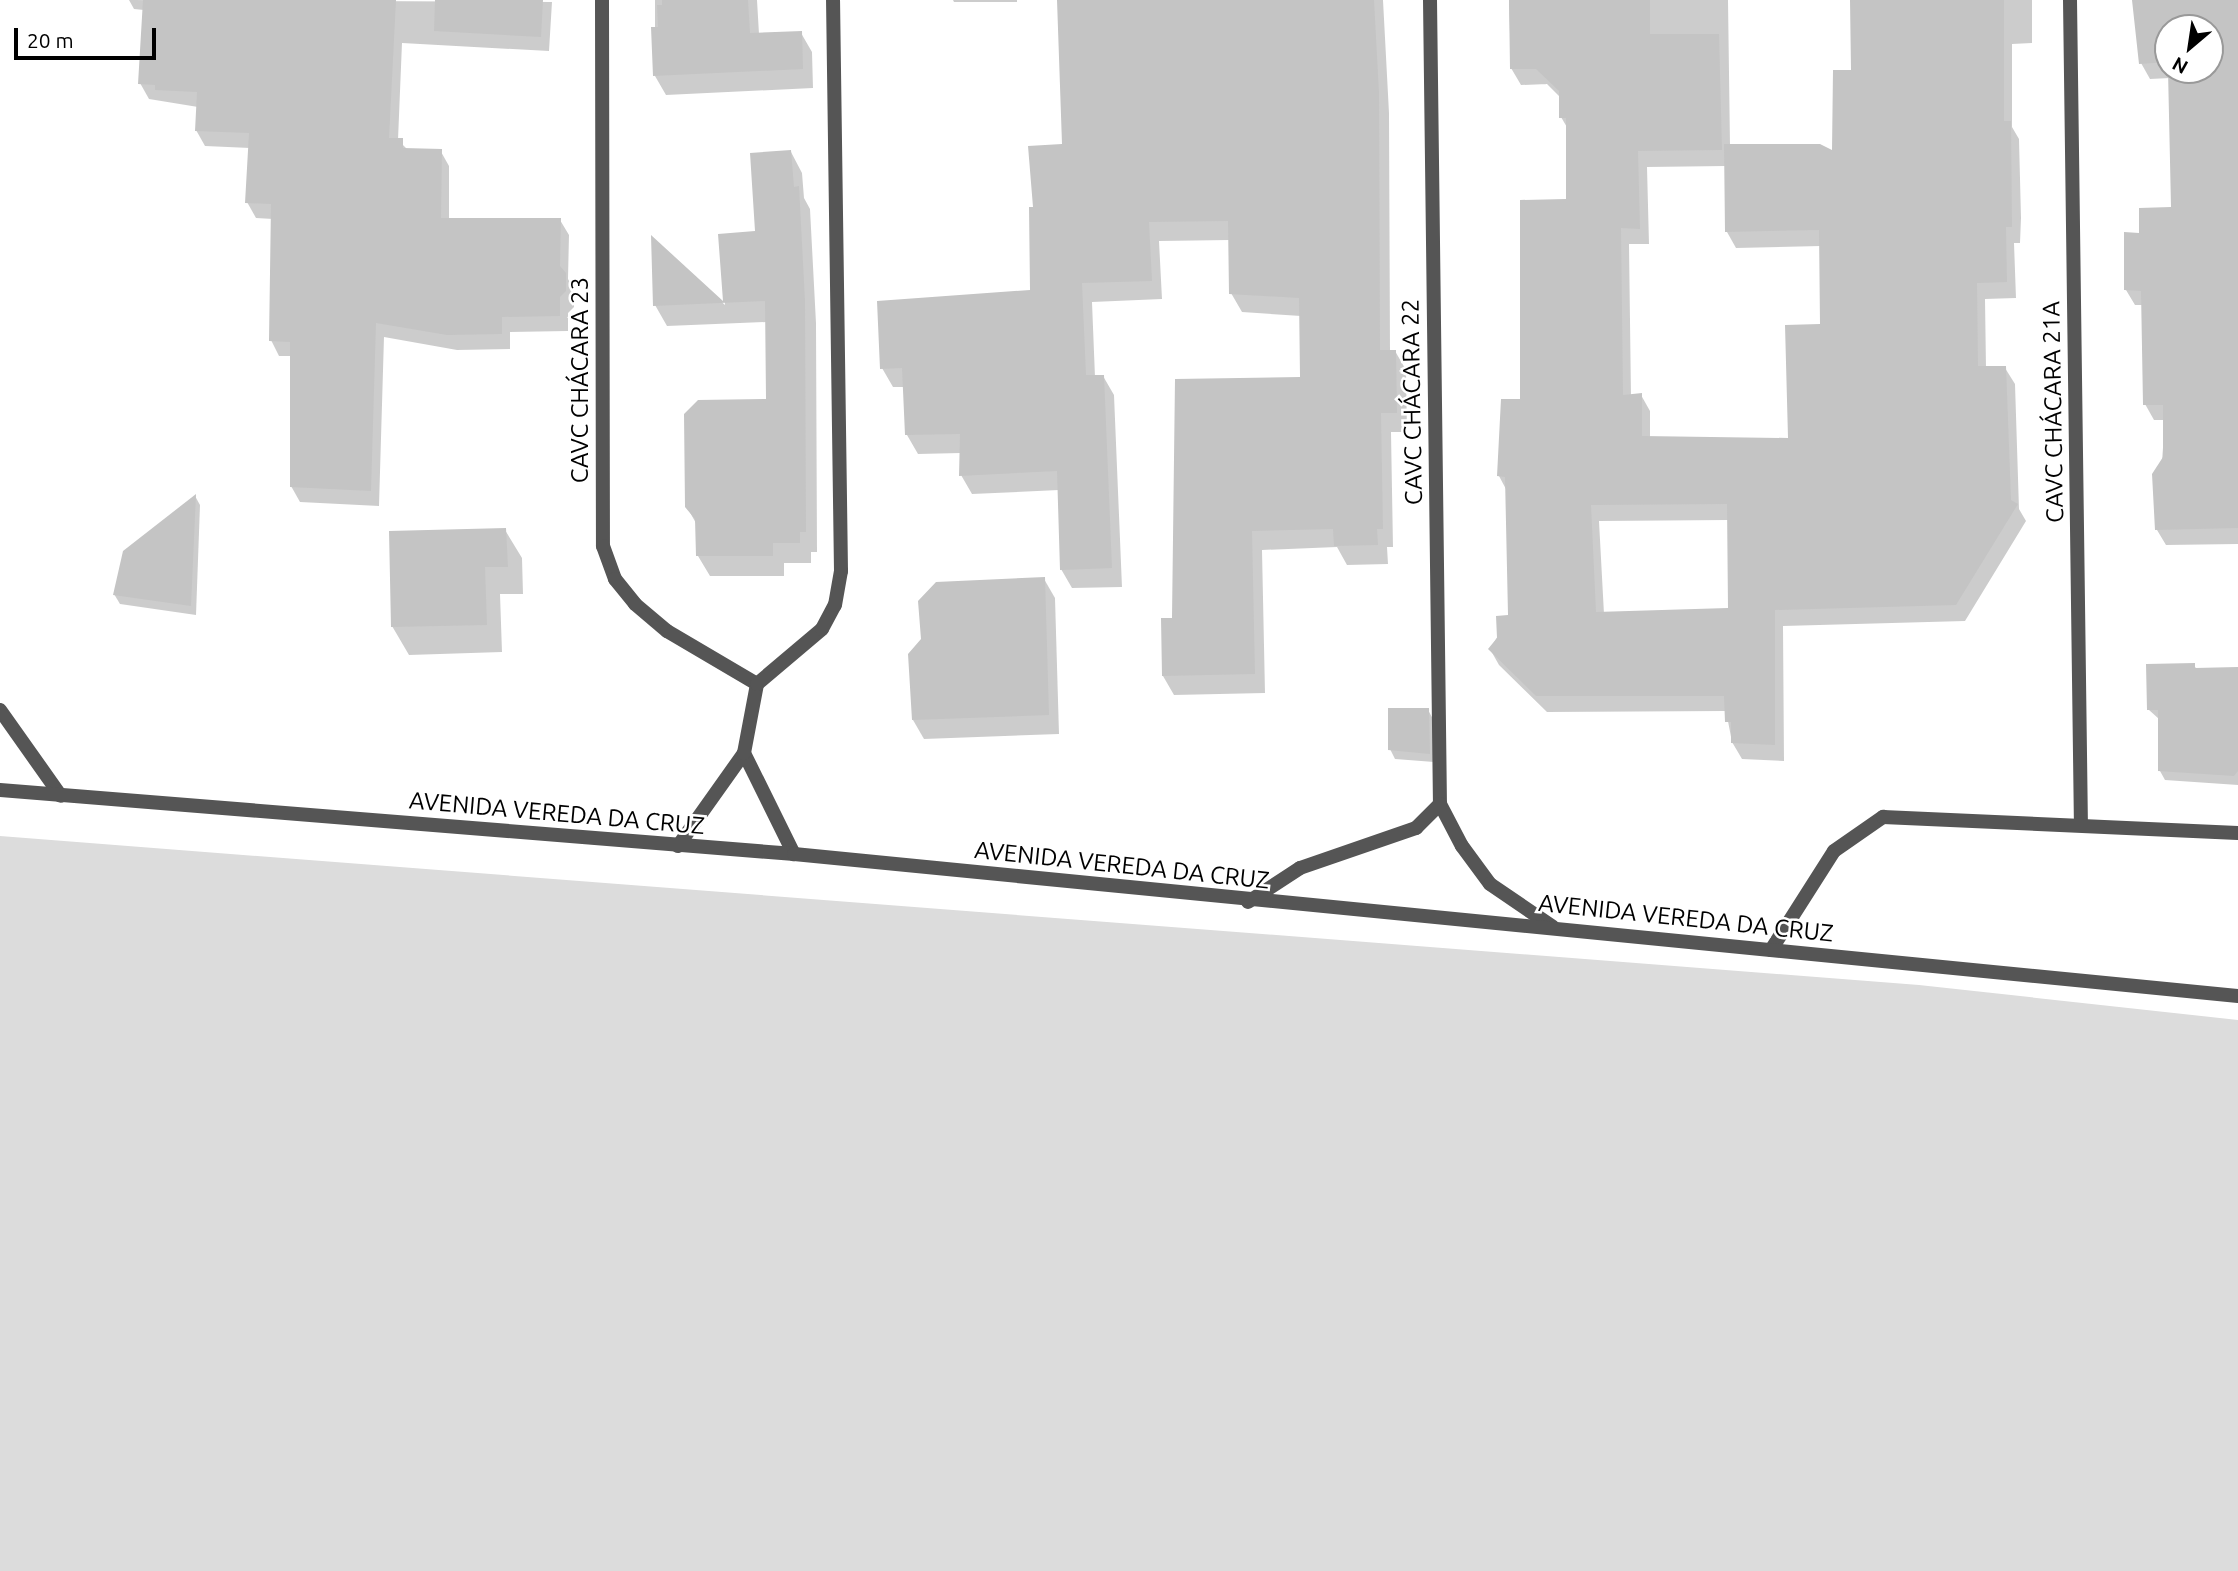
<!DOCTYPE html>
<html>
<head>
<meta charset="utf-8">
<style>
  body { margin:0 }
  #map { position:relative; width:2238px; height:1571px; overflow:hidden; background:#fff; font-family:Ubuntu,sans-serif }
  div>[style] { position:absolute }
  .green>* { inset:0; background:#dcdcdc }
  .shadow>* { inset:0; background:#0003 }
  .building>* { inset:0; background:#c4c4c4 }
  .minor>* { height:14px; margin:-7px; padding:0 7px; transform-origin:7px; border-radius:7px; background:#555 }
  .tertiary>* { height:14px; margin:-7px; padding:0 7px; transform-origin:7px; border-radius:7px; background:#555 }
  span { translate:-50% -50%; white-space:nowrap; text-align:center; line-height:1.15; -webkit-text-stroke:5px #fff; paint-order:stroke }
  .street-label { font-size:24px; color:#000 }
  .north { position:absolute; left:2154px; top:14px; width:70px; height:70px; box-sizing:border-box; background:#fff; border:2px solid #999; border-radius:50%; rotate:209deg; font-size:19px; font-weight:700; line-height:28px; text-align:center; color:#000 }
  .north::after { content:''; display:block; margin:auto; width:24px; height:32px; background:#000; clip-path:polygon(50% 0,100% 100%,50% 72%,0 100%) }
  .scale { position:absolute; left:14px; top:28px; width:142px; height:32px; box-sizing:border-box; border:4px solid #000; border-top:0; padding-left:9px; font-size:21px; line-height:24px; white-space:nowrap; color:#000; -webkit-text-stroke:5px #fff; paint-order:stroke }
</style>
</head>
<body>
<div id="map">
  <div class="green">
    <div style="clip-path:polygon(0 836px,1919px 985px,2238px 1020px,2238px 1571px,0 1571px)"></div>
  </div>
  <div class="shadow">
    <div style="clip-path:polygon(129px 0,552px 2px,549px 51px,402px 43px,398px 140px,408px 150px,440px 150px,449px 166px,449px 220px,560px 220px,569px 235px,568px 279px,574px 290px,574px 307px,568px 313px,568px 331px,510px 332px,510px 349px,457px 350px,384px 337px,379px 506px,300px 502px,291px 486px,292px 356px,279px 356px,271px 340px,273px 219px,256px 218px,247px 202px,250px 148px,205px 146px,196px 130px,198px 107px,149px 99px,140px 83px,144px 10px,134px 9px)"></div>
    <div style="clip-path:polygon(655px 0,757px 0,759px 34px,801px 33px,812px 52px,813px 88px,666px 95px,655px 76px)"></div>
    <div style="clip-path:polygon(953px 0,1017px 0,1017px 2px,954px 2px)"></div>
    <div style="clip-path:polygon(1058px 0,1383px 0,1389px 113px,1390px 352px,1395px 351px,1406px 370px,1407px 432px,1391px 432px,1393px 547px,1387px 547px,1388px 564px,1347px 565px,1337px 547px,1262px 550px,1265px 693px,1174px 695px,1163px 676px,1174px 620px,1302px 379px,1301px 316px,1242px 312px,1231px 293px,1230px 240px,1159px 241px,1162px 299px,1092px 302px,1095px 377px,1103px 376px,1114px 395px,1122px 587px,1072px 588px,1061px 569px,1059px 490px,972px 494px,961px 475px,961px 453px,918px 454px,907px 435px,904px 387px,893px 387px,882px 368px,1032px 292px,1035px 209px,1064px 145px)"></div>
    <div style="clip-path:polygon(evenodd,1509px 0,1728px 0,1730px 145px,1833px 153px,1853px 72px,1852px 0,2032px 0,2032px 43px,2012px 44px,2012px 127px,2019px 139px,2021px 218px,2020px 243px,2014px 243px,2016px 298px,1985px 299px,1986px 368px,2005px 368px,2015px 384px,2019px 509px,2026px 521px,1965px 621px,1783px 626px,1784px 761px,1742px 759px,1732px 742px,1726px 711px,1547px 712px,1499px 665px,1490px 649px,1510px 616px,1507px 491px,1499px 476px,1521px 401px,1568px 201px,1568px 129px,1561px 117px,1561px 98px,1547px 84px,1521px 85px,1511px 68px,1509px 0,1726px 166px,1727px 232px,1736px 248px,1821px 246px,1821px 326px,1790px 439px,1650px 438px,1650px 411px,1641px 395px,1631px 396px,1629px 244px,1649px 244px,1647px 167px,1726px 166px,1509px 0,1729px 520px,1730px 610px,1604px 614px,1599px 521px,1729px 520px)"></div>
    <div style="clip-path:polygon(evenodd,2134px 0,2238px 0,2238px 544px,2166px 545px,2157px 530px,2165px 420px,2154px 420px,2145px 404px,2143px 305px,2135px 305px,2126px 290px,2141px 235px,2172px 209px,2170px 78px,2150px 79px,2141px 63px,2134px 0,2168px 28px,2210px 28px,2210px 70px,2168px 70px,2168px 28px)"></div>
    <div style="clip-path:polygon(791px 152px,802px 173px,804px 198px,810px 209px,816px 323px,817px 552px,811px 552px,811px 563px,784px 563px,784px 576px,710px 576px,698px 556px,697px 525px,687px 507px,767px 401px,767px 322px,667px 326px,655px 305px,652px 239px,725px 305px,720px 235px,757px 233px)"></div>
    <div style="clip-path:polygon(195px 496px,200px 505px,196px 615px,120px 604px,114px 594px)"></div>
    <div style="clip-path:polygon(505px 530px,522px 558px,523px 594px,500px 594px,502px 652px,409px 655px,392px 626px)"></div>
    <div style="clip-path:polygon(1044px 579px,1055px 598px,1059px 734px,924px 739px,913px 720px)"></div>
    <div style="clip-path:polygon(2194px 665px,2197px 670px,2238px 669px,2238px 785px,2165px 780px,2160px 771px,2159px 719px,2149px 710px)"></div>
    <div style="clip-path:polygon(1428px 710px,1433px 719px,1434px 762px,1395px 759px,1390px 749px)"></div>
  </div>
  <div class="building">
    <div style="clip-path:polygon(143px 0,396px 0,389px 138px,403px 138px,403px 148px,442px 149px,441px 218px,561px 218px,560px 266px,566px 273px,566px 291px,560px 297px,560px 316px,502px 317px,502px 334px,447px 335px,376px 323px,371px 491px,290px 487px,290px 342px,269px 341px,271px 204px,245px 203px,249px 133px,195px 131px,197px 92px,155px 90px,155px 85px,138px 84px)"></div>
    <div style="clip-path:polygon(435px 0,543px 0,541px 37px,434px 31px)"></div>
    <div style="clip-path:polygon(662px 0,748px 0,750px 33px,802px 31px,803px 69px,653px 76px,651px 27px,658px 27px,657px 5px,662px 5px)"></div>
    <div style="clip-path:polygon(1057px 0,1374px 0,1379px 93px,1380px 350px,1396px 350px,1397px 413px,1381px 413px,1383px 529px,1377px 529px,1378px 545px,1334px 546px,1333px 529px,1252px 531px,1255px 674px,1162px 676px,1161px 618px,1172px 618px,1175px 379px,1300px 377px,1299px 298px,1229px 294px,1228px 221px,1149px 222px,1152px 281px,1082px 283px,1086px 375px,1104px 375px,1112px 568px,1060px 570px,1057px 471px,959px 476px,960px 434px,905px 435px,902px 368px,880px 369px,877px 301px,1030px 290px,1029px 207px,1033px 207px,1028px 146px,1062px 144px)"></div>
    <div style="clip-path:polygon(evenodd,1509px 0,1650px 0,1650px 34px,1719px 34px,1722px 150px,1638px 151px,1640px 229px,1621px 228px,1623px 395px,1642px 393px,1642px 436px,1788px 438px,1785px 325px,1820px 324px,1819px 230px,1725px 232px,1724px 144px,1820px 144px,1832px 150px,1833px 70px,1851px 70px,1850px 0,2004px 0,2004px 121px,2011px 121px,2012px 227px,2006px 227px,2007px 282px,1977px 283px,1978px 366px,2006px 366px,2011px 500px,2018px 504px,1956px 605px,1775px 610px,1775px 745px,1731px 743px,1731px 722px,1725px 722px,1724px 696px,1536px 696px,1488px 649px,1497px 638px,1496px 616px,1508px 615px,1505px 477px,1497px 476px,1501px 399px,1520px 399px,1520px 200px,1566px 199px,1566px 118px,1559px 118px,1559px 91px,1536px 69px,1510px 69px,1509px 0,1727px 504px,1728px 608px,1596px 612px,1591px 505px,1727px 504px)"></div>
    <div style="clip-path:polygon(2132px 0,2238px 0,2238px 528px,2155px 530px,2152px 474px,2163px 457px,2163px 405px,2143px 405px,2141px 291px,2124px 290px,2124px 232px,2139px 233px,2139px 208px,2171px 207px,2168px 70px,2210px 70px,2210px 28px,2168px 28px,2168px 62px,2139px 64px)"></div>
    <div style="clip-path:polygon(791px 150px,794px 187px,799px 186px,805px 301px,806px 532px,800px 532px,800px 543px,773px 543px,773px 556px,696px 556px,695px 519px,685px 507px,684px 414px,698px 400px,766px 399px,765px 301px,653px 306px,651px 235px,723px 301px,718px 234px,755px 231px,750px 153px)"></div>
    <div style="clip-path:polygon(196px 494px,191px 606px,113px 595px,123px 551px)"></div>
    <div style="clip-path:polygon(506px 528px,508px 567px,485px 567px,487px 625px,391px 627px,389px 531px)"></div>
    <div style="clip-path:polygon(1045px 577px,1049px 715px,912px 720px,908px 654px,921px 639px,918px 601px,936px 582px)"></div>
    <div style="clip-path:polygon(2195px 663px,2195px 668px,2238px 667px,2238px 771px,2234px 776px,2158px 771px,2158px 710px,2147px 710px,2146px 664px)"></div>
    <div style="clip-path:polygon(1388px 708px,1429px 708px,1430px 754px,1388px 750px)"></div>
  </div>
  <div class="minor">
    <div style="left:602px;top:0;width:546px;rotate:89.9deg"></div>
    <div style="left:603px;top:546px;width:35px;rotate:70deg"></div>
    <div style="left:615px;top:579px;width:32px;rotate:51deg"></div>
    <div style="left:635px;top:604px;width:42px;rotate:40.2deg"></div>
    <div style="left:667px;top:631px;width:104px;rotate:30.5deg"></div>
    <div style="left:1430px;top:0;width:804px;rotate:89.29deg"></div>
    <div style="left:1440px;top:804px;width:47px;rotate:62.4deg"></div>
    <div style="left:1462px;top:846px;width:47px;rotate:53.6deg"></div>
    <div style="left:1490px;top:884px;width:76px;rotate:34.3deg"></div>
    <div style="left:2070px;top:0;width:824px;rotate:89.24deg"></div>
    <div style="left:744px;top:753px;width:113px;rotate:63.7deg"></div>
    <div style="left:678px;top:846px;width:114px;rotate:-54.6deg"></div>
    <div style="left:744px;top:753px;width:70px;rotate:-79.3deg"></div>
    <div style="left:757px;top:684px;width:85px;rotate:-40.2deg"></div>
    <div style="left:822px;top:629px;width:27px;rotate:-62deg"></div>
    <div style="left:835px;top:605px;width:35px;rotate:-80deg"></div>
    <div style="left:841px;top:571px;width:571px;rotate:-90.8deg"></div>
    <div style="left:1248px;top:902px;width:62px;rotate:-33.2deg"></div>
    <div style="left:1300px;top:868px;width:123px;rotate:-19deg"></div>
    <div style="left:1416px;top:828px;width:34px;rotate:-45deg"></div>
    <div style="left:1771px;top:950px;width:117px;rotate:-57.5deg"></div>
    <div style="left:1834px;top:851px;width:60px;rotate:-34.8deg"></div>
    <div style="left:1883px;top:817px;width:355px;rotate:2.6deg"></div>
  </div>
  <div class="tertiary">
    <div style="left:0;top:710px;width:105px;rotate:54.7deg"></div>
    <div style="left:0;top:790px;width:797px;rotate:4.61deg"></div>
    <div style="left:794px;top:854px;width:1451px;rotate:5.62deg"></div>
  </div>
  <div class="street-label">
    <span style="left:580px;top:380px;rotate:-90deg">CAVC CHÁCARA 23</span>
    <span style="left:1412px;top:402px;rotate:-91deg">CAVC CHÁCARA 22</span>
    <span style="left:2053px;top:412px;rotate:-91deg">CAVC CHÁCARA 21A</span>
    <span style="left:557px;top:813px;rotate:5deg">AVENIDA VEREDA DA CRUZ</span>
    <span style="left:1122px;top:865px;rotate:6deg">AVENIDA VEREDA DA CRUZ</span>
    <span style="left:1686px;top:918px;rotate:6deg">AVENIDA VEREDA DA CRUZ</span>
  </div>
  <div class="north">N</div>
  <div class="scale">20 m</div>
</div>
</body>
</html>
